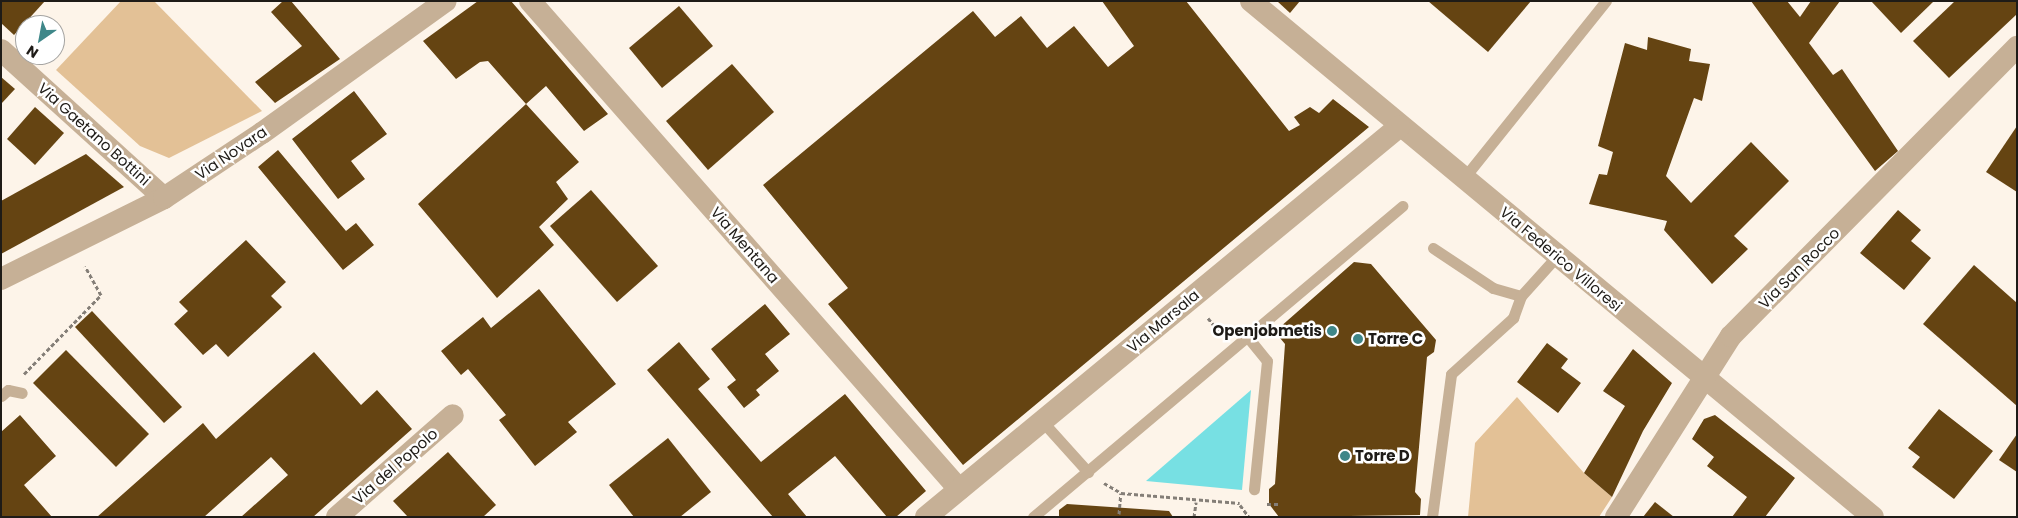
<!DOCTYPE html>
<html>
<head>
<meta charset="utf-8">
<style>
  body { margin:0 }
  #map { position:relative; width:2018px; height:518px; overflow:hidden; background:#fdf4e9; font-family:Poppins,sans-serif }
  div>[style] { position:absolute }
  .green>* { inset:0; background:#e3c196 }
  .water>* { inset:0; background:#77e0e3 }
  .building>* { inset:0; background:#654412 }
  .path>* { height:3px; margin-top:-1.5px; transform-origin:0; background:repeating-linear-gradient(90deg,#847e77 0 4px,transparent 0 6.5px) }
  .lane>* { height:11px; margin:-5.5px; padding:0 5.5px; transform-origin:5.5px; border-radius:5.5px; background:#c6b096 }
  .street>* { height:22px; margin:-11px; padding:0 11px; transform-origin:11px; border-radius:11px; background:#c6b096 }
  .dots>* { width:14px; height:14px; translate:-50% -50%; box-sizing:border-box; border:2px solid #fff; border-radius:50% }
  span { translate:-50% -50%; white-space:nowrap; text-align:center; line-height:1.15; -webkit-text-stroke:5px #fff; paint-order:stroke }
  .street-label { font-size:15px; color:#1e1b17 }
  .poi-label { font-size:15px; color:#1e1b17; font-weight:700 }
  .right { translate:-100% -50%; text-align:right }
  .left { translate:0 -50%; text-align:left }
  .frame { position:absolute; inset:0; border:2px solid #1e1b17; pointer-events:none }
  .north { position:absolute; left:15px; top:15px; width:50px; height:50px; box-sizing:border-box; background:#fff; border:1px solid #a5a4a2; border-radius:50%; rotate:213deg; font-size:14px; font-weight:700; line-height:20px; text-align:center; color:#1e1b17 }
  .north::after { content:''; display:block; margin:auto; width:18px; height:22px; background:#3f8789; clip-path:polygon(50% 0,100% 100%,50% 72%,0 100%) }
</style>
</head>
<body>
<div id="map">
  <div class="green">
    <div style="clip-path:polygon(121px 1px,154px 1px,262px 111px,169px 158px,140px 146px,56px 70px)"></div>
    <div style="clip-path:polygon(1517px 397px,1584px 473px,1612px 497px,1599px 517px,1468px 517px,1475px 443px)"></div>
  </div>
  <div class="water">
    <div style="clip-path:polygon(1251px 390px,1242px 490px,1146px 481px)"></div>
  </div>
  <div class="building">
    <div style="clip-path:polygon(1px 1px,45px 1px,14px 35px,1px 23px)"></div>
    <div style="clip-path:polygon(283px 1px,291px 1px,340px 59px,275px 103px,255px 82px,302px 46px,271px 12px)"></div>
    <div style="clip-path:polygon(478px 1px,511px 1px,608px 114px,584px 131px,546px 86px,526px 104px,488px 61px,480px 62px,456px 79px,423px 41px)"></div>
    <div style="clip-path:polygon(1102px 1px,1186px 1px,1289px 131px,1300px 125px,1294px 117px,1310px 107px,1319px 113px,1333px 99px,1369px 127px,963px 465px,828px 304px,848px 288px,763px 185px,973px 11px,995px 37px,1021px 16px,1047px 48px,1074px 26px,1108px 67px,1134px 46px)"></div>
    <div style="clip-path:polygon(1277px 1px,1300px 1px,1290px 13px)"></div>
    <div style="clip-path:polygon(1428px 1px,1531px 1px,1488px 52px)"></div>
    <div style="clip-path:polygon(1751px 1px,1787px 1px,1800px 17px,1811px 1px,1840px 1px,1809px 43px,1833px 75px,1842px 69px,1898px 151px,1875px 171px)"></div>
    <div style="clip-path:polygon(1871px 1px,1934px 1px,1901px 33px)"></div>
    <div style="clip-path:polygon(1955px 1px,2017px 1px,2017px 14px,1949px 78px,1913px 41px)"></div>
    <div style="clip-path:polygon(679px 6px,713px 46px,662px 88px,629px 48px)"></div>
    <div style="clip-path:polygon(1648px 37px,1691px 49px,1689px 61px,1710px 64px,1702px 101px,1694px 98px,1666px 176px,1691px 203px,1751px 142px,1789px 181px,1734px 236px,1748px 249px,1712px 284px,1664px 230px,1667px 221px,1589px 204px,1599px 174px,1607px 175px,1613px 152px,1598px 146px,1625px 43px,1647px 50px)"></div>
    <div style="clip-path:polygon(732px 64px,774px 112px,708px 170px,666px 121px)"></div>
    <div style="clip-path:polygon(1px 77px,15px 89px,1px 104px)"></div>
    <div style="clip-path:polygon(354px 91px,387px 134px,351px 161px,365px 179px,338px 199px,292px 139px)"></div>
    <div style="clip-path:polygon(526px 104px,579px 162px,556px 182px,568px 199px,539px 227px,554px 245px,497px 298px,418px 204px)"></div>
    <div style="clip-path:polygon(35px 107px,64px 133px,35px 165px,7px 139px)"></div>
    <div style="clip-path:polygon(2017px 126px,2017px 192px,1986px 172px)"></div>
    <div style="clip-path:polygon(278px 150px,346px 231px,356px 223px,374px 245px,343px 270px,258px 167px)"></div>
    <div style="clip-path:polygon(86px 154px,124px 187px,1px 254px,1px 201px)"></div>
    <div style="clip-path:polygon(591px 190px,658px 266px,617px 302px,550px 226px)"></div>
    <div style="clip-path:polygon(1898px 210px,1921px 230px,1911px 241px,1931px 258px,1904px 290px,1860px 253px)"></div>
    <div style="clip-path:polygon(246px 240px,286px 282px,271px 296px,282px 307px,228px 357px,216px 344px,203px 355px,174px 324px,188px 311px,179px 302px)"></div>
    <div style="clip-path:polygon(1354px 262px,1371px 264px,1436px 340px,1434px 352px,1427px 357px,1415px 492px,1421px 499px,1420px 515px,1279px 517px,1269px 504px,1269px 489px,1275px 484px,1285px 344px,1280px 338px,1279px 328px)"></div>
    <div style="clip-path:polygon(1974px 265px,2017px 303px,2017px 406px,1923px 324px)"></div>
    <div style="clip-path:polygon(539px 289px,616px 384px,568px 422px,577px 432px,535px 466px,499px 420px,506px 415px,468px 369px,461px 375px,441px 351px,483px 317px,491px 328px)"></div>
    <div style="clip-path:polygon(765px 304px,790px 334px,765px 354px,779px 371px,756px 390px,760px 395px,744px 408px,727px 387px,736px 380px,711px 349px)"></div>
    <div style="clip-path:polygon(92px 311px,182px 407px,164px 423px,75px 327px)"></div>
    <div style="clip-path:polygon(679px 342px,710px 379px,698px 389px,761px 462px,845px 394px,926px 491px,896px 517px,887px 517px,835px 456px,788px 494px,807px 517px,773px 517px,647px 370px)"></div>
    <div style="clip-path:polygon(1547px 343px,1568px 359px,1561px 368px,1581px 383px,1558px 413px,1517px 382px)"></div>
    <div style="clip-path:polygon(1633px 349px,1672px 383px,1643px 431px,1612px 497px,1584px 473px,1625px 406px,1603px 391px)"></div>
    <div style="clip-path:polygon(66px 350px,149px 434px,116px 467px,33px 383px)"></div>
    <div style="clip-path:polygon(314px 352px,361px 405px,377px 390px,412px 429px,313px 517px,241px 517px,288px 475px,271px 457px,204px 517px,97px 517px,203px 423px,216px 439px)"></div>
    <div style="clip-path:polygon(1939px 409px,1993px 451px,1954px 499px,1912px 467px,1920px 457px,1908px 448px)"></div>
    <div style="clip-path:polygon(20px 415px,56px 456px,24px 485px,52px 517px,1px 517px,1px 432px)"></div>
    <div style="clip-path:polygon(1715px 415px,1795px 478px,1765px 517px,1732px 517px,1747px 497px,1707px 466px,1714px 457px,1692px 439px,1704px 419px)"></div>
    <div style="clip-path:polygon(2017px 434px,2017px 472px,1999px 460px)"></div>
    <div style="clip-path:polygon(668px 438px,711px 492px,680px 517px,634px 517px,609px 485px)"></div>
    <div style="clip-path:polygon(448px 452px,496px 505px,483px 517px,408px 517px,393px 501px)"></div>
    <div style="clip-path:polygon(1655px 502px,1674px 517px,1643px 517px)"></div>
    <div style="clip-path:polygon(1067px 504px,1169px 511px,1173px 517px,1059px 517px,1059px 510px)"></div>
  </div>
  <div class="path">
    <div style="left:1208px;top:318px;width:21px;rotate:51deg"></div>
    <div style="left:24px;top:374px;width:110px;rotate:-45.7deg"></div>
    <div style="left:101px;top:295px;width:33px;rotate:-119deg"></div>
    <div style="left:1104px;top:483px;width:20px;rotate:30deg"></div>
    <div style="left:1267px;top:504px;width:11px"></div>
    <div style="left:1240px;top:505px;width:15px;rotate:53deg"></div>
    <div style="left:1119px;top:514px;width:21px;rotate:-85deg"></div>
    <div style="left:1121px;top:493px;width:119px;rotate:4.8deg"></div>
    <div style="left:1194px;top:517px;width:15px;rotate:-82deg"></div>
  </div>
  <div class="lane">
    <div style="left:1464px;top:178px;width:227px;rotate:-51.3deg"></div>
    <div style="left:1433px;top:248px;width:72px;rotate:33.7deg"></div>
    <div style="left:1493px;top:288px;width:29px;rotate:16deg"></div>
    <div style="left:1246px;top:335px;width:33px;rotate:51deg"></div>
    <div style="left:1267px;top:361px;width:129px;rotate:95.8deg"></div>
    <div style="left:1px;top:396px;width:9px;rotate:-41deg"></div>
    <div style="left:8px;top:390px;width:14px;rotate:12deg"></div>
    <div style="left:1042px;top:421px;width:69px;rotate:48deg"></div>
    <div style="left:1033px;top:517px;width:483px;rotate:-40.1deg"></div>
    <div style="left:1432px;top:517px;width:144px;rotate:-82.4deg"></div>
    <div style="left:1451px;top:374px;width:84px;rotate:-42.1deg"></div>
    <div style="left:1513px;top:318px;width:23px;rotate:-70deg"></div>
    <div style="left:1521px;top:296px;width:54px;rotate:-48deg"></div>
  </div>
  <div class="street">
    <div style="left:530px;top:1px;width:650px;rotate:48.68deg"></div>
    <div style="left:1251px;top:1px;width:808px;rotate:39.68deg"></div>
    <div style="left:1px;top:50px;width:220px;rotate:42.2deg"></div>
    <div style="left:1px;top:279px;width:182px;rotate:-26.4deg"></div>
    <div style="left:164px;top:198px;width:118px;rotate:-33.6deg"></div>
    <div style="left:262px;top:133px;width:226px;rotate:-35.7deg"></div>
    <div style="left:337px;top:517px;width:154px;rotate:-41.3deg"></div>
    <div style="left:926px;top:517px;width:614px;rotate:-39.52deg"></div>
    <div style="left:1616px;top:517px;width:214px;rotate:-57.6deg"></div>
    <div style="left:1731px;top:336px;width:407px;rotate:-45.3deg"></div>
  </div>
  <div class="dots">
    <div style="left:1332px;top:331px;background:#3f8789"></div>
    <div style="left:1358px;top:339px;background:#3f8789"></div>
    <div style="left:1345px;top:456px;background:#3f8789"></div>
  </div>
  <div class="street-label">
    <span style="left:94px;top:134px;rotate:42deg">Via Gaetano Bottini</span>
    <span style="left:231px;top:153px;rotate:-34deg">Via Novara</span>
    <span style="left:745px;top:245px;rotate:49deg">Via Mentana</span>
    <span style="left:1561px;top:259px;rotate:40deg">Via Federico Villoresi</span>
    <span style="left:1799px;top:268px;rotate:-45deg">Via San Rocco</span>
    <span style="left:1163px;top:321px;rotate:-40deg">Via Marsala</span>
    <span style="left:395px;top:466px;rotate:-41deg">Via del Popolo</span>
  </div>
  <div class="poi-label">
    <span class="right" style="left:1322px;top:331px">Openjobmetis</span>
    <span class="left" style="left:1368px;top:339px">Torre C</span>
    <span class="left" style="left:1355px;top:456px">Torre D</span>
  </div>
  <div class="frame"></div>
  <div class="north">N</div>
</div>
</body>
</html>
